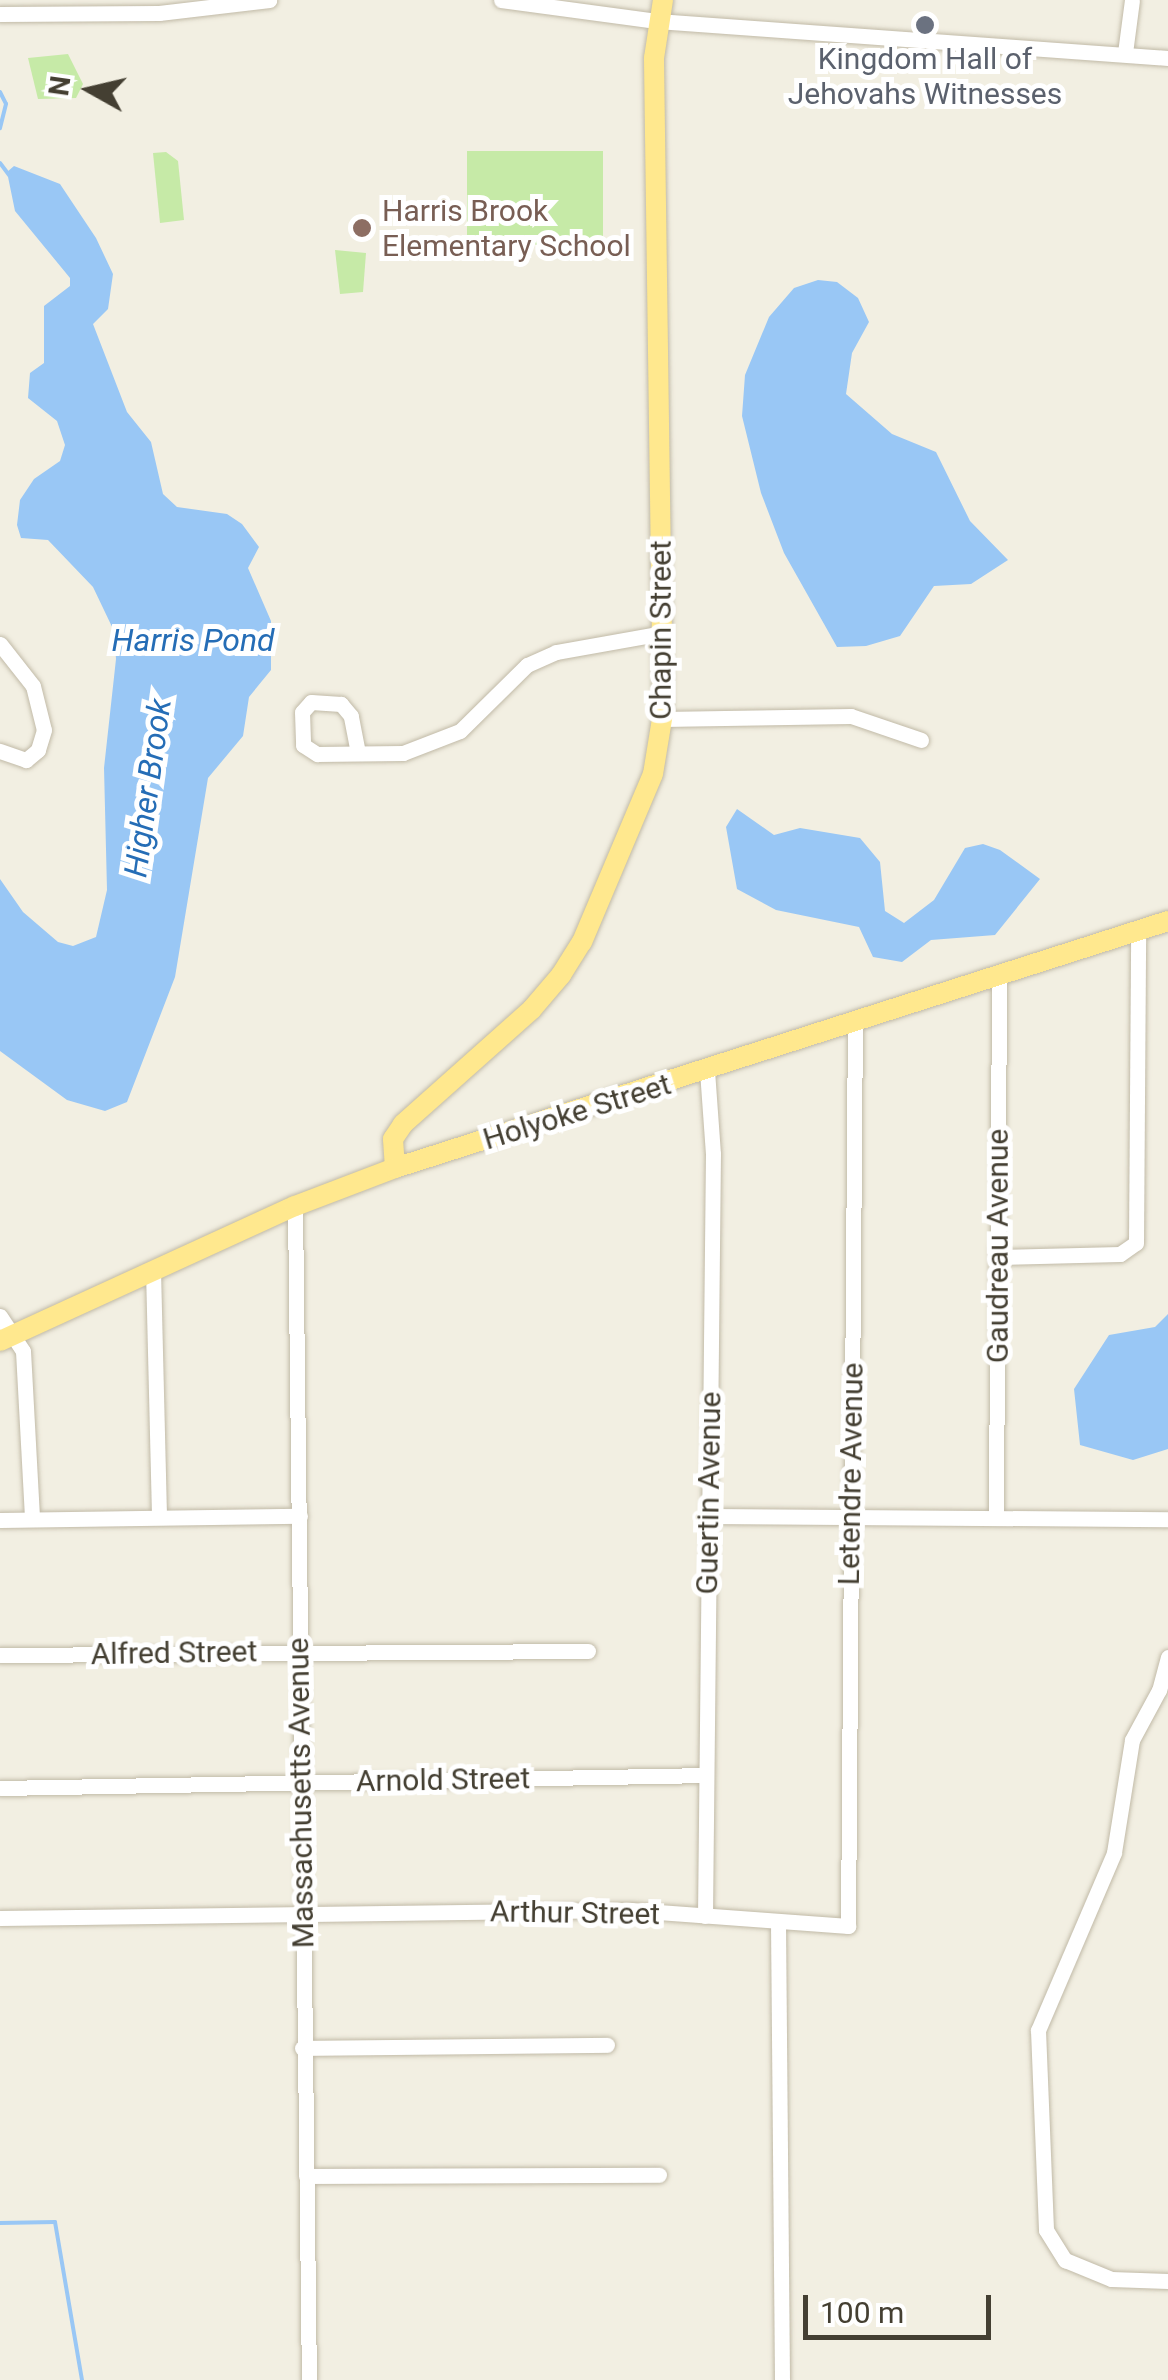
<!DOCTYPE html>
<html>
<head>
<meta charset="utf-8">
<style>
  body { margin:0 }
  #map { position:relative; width:1168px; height:2380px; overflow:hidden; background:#f2efe2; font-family:Roboto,sans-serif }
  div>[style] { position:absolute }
  .green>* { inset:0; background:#c6eaa7 }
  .water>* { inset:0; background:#99c7f5 }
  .stream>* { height:4px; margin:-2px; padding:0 2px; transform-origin:2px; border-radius:2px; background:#99c7f5 }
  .roads { filter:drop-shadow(0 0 2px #c1baa7) drop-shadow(0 0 2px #c1baa7) }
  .minor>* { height:15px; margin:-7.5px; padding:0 7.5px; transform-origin:7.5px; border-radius:7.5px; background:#fff }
  .major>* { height:20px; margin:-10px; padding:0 10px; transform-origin:10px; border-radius:10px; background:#ffe88e }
  .dots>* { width:28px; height:28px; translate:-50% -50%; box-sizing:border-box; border:5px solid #fff; border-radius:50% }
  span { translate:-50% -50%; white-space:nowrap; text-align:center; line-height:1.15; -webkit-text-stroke:10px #fff; paint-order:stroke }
  .worship-label { font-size:30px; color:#5b616d }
  .education-label { font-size:30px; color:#785e54 }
  .left { translate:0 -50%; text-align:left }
  .street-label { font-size:30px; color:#443f32 }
  .water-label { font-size:32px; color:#256db6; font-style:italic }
  .north { position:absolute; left:40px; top:40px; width:100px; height:100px; -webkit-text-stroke:8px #fff; paint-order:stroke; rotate:278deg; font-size:28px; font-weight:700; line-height:40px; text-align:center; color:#443f32 }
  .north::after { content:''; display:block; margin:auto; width:35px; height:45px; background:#443f32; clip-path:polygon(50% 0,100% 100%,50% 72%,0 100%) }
  .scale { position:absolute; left:803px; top:2295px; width:188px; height:45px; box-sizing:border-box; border:5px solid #443f32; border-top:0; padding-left:12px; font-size:30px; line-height:35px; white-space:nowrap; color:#443f32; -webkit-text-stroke:8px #fff; paint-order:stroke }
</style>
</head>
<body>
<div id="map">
  <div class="green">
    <div style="clip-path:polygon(68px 54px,83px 84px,76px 98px,38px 99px,28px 58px)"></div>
    <div style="clip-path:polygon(467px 151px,603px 151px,603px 244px,467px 245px)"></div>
    <div style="clip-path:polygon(166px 152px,178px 161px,184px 220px,160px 223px,153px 153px)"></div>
    <div style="clip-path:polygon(335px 250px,366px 253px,363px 292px,340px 294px)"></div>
  </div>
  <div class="water">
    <div style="clip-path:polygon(14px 166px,60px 184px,96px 238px,113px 274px,108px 309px,93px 324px,127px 412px,151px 442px,163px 494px,177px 507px,227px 514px,242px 524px,259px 547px,248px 568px,271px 621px,271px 670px,249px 697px,243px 736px,208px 778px,175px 977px,127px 1102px,105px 1111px,67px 1100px,0 1051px,0 879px,23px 912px,58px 942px,73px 946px,96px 937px,107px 890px,104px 768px,116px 659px,114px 631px,93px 587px,48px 540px,21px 538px,17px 525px,20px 500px,34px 479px,60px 461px,65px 445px,57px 421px,28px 398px,30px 373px,44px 363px,44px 306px,70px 286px,70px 278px,15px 211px,7px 172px)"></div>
    <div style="clip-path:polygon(818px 280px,837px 282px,858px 298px,869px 322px,852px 353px,846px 394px,892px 434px,936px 452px,970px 521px,1008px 560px,971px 584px,934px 586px,900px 636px,866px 646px,837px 647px,784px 553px,761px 493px,742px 416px,745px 375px,769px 317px,794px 288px)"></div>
    <div style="clip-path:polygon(737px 809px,774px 835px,800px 828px,860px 838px,880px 862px,885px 911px,904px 923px,934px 900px,965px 848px,983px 844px,1000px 850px,1040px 879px,995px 935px,931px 940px,902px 962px,873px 957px,859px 927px,776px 910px,737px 889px,726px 827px)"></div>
    <div style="clip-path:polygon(1168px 1314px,1168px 1449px,1133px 1460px,1080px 1445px,1074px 1389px,1109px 1335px,1155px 1327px)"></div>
  </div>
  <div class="stream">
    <div style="left:0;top:92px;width:13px;rotate:63deg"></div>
    <div style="left:6px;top:104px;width:25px;rotate:104deg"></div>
    <div style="left:0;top:163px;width:15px;rotate:53deg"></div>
    <div style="left:0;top:2223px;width:55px;rotate:-1deg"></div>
    <div style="left:55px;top:2222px;width:160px;rotate:80.3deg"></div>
  </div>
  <div class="roads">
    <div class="minor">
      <div style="left:501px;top:0;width:157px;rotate:7.7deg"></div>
      <div style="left:657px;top:21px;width:512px;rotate:4.14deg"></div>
      <div style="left:0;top:14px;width:159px;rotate:-0.4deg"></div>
      <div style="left:159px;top:13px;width:111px;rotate:-6.7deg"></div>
      <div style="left:1125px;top:53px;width:53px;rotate:-82.5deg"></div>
      <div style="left:0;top:644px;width:53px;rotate:51.8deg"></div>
      <div style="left:33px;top:686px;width:45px;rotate:76deg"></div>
      <div style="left:44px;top:730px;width:21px;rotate:107deg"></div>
      <div style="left:38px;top:750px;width:16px;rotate:140deg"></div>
      <div style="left:26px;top:760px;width:28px;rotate:-161deg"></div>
      <div style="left:662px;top:719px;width:189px;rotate:-0.9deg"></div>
      <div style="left:851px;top:716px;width:74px;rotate:18.9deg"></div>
      <div style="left:358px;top:753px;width:38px;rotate:-101deg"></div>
      <div style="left:351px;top:716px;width:16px;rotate:-130deg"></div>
      <div style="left:341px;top:704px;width:30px;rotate:-176deg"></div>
      <div style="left:311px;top:702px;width:13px;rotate:132deg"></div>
      <div style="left:302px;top:712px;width:33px;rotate:88deg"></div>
      <div style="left:303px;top:745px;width:17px;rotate:33deg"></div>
      <div style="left:317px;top:754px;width:86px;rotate:-0.7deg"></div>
      <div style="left:403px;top:753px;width:61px;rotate:-21.1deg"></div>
      <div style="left:460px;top:731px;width:94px;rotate:-44.6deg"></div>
      <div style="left:527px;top:665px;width:32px;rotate:-24deg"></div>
      <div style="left:556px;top:652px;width:109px;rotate:-10.1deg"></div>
      <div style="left:295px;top:1206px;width:1174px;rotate:89.32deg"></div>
      <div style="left:999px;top:1257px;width:121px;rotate:-1.4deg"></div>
      <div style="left:1120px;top:1254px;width:19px;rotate:-35deg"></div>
      <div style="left:1136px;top:1243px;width:312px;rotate:-89.6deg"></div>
      <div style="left:153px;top:1270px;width:246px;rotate:88.6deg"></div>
      <div style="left:0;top:1316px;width:42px;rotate:56.7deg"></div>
      <div style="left:23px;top:1351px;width:168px;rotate:86.9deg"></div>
      <div style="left:709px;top:1516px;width:459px;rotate:0.4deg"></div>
      <div style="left:996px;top:1517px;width:542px;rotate:-89.68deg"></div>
      <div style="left:0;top:1520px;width:300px;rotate:-0.8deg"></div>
      <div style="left:0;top:1655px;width:588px;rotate:-0.39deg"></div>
      <div style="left:1168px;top:1657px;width:34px;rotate:105deg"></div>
      <div style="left:1159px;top:1690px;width:57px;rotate:118.4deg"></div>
      <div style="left:1132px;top:1740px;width:114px;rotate:99.1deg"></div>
      <div style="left:1114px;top:1853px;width:193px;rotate:113.2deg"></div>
      <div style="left:1038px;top:2030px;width:200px;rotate:87.7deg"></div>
      <div style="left:1046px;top:2230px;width:36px;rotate:58deg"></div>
      <div style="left:1065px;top:2260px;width:50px;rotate:22.4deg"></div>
      <div style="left:1111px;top:2279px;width:57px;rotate:2deg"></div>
      <div style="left:0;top:1788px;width:706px;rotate:-1.05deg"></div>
      <div style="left:705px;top:1916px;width:762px;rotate:-89.4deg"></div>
      <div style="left:713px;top:1154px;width:83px;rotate:-94.1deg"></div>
      <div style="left:0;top:1918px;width:631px;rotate:-0.73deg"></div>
      <div style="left:631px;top:1910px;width:218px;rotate:4.2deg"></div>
      <div style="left:848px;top:1926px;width:903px;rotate:-89.56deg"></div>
      <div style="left:778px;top:1922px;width:458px;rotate:89.5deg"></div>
      <div style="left:302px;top:2048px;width:305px;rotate:-0.6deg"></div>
      <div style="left:306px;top:2176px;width:353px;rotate:-0.2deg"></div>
    </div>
    <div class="major">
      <div style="left:395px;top:1168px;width:29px;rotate:-94deg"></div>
      <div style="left:393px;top:1139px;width:18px;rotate:-56deg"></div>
      <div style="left:403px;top:1124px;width:173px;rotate:-41.7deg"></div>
      <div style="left:532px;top:1009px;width:45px;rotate:-49.5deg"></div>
      <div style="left:561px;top:975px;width:39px;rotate:-58deg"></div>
      <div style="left:582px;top:942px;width:182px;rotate:-67.1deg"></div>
      <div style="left:653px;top:774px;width:62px;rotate:-80.7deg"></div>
      <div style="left:663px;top:713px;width:655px;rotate:-90.79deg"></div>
      <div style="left:654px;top:58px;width:59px;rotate:-81.2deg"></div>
      <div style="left:0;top:1341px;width:324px;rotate:-24.6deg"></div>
      <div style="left:295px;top:1206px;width:107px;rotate:-20.8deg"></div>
      <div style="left:395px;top:1168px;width:812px;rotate:-17.72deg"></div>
    </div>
  </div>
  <div class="dots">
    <div style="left:925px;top:25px;background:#6b7280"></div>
    <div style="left:362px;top:228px;background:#8d6e63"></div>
  </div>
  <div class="worship-label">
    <span style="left:925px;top:76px">Kingdom Hall of<br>Jehovahs Witnesses</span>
  </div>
  <div class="education-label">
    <span class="left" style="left:382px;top:228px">Harris Brook<br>Elementary School</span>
  </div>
  <div class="street-label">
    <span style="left:661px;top:630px;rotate:-90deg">Chapin Street</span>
    <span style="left:577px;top:1112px;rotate:-17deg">Holyoke Street</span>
    <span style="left:998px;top:1246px;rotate:-90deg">Gaudreau Avenue</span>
    <span style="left:851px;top:1474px;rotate:-89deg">Letendre Avenue</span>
    <span style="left:709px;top:1493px;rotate:-89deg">Guertin Avenue</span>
    <span style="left:174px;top:1653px;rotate:-1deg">Alfred Street</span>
    <span style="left:443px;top:1780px;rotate:-1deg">Arnold Street</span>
    <span style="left:301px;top:1793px;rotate:-91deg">Massachusetts Avenue</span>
    <span style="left:575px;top:1913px;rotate:1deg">Arthur Street</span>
  </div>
  <div class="water-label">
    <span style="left:193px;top:640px">Harris Pond</span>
    <span style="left:148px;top:788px;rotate:-82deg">Higher Brook</span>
  </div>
  <div class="north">N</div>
  <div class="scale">100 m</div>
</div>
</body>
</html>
